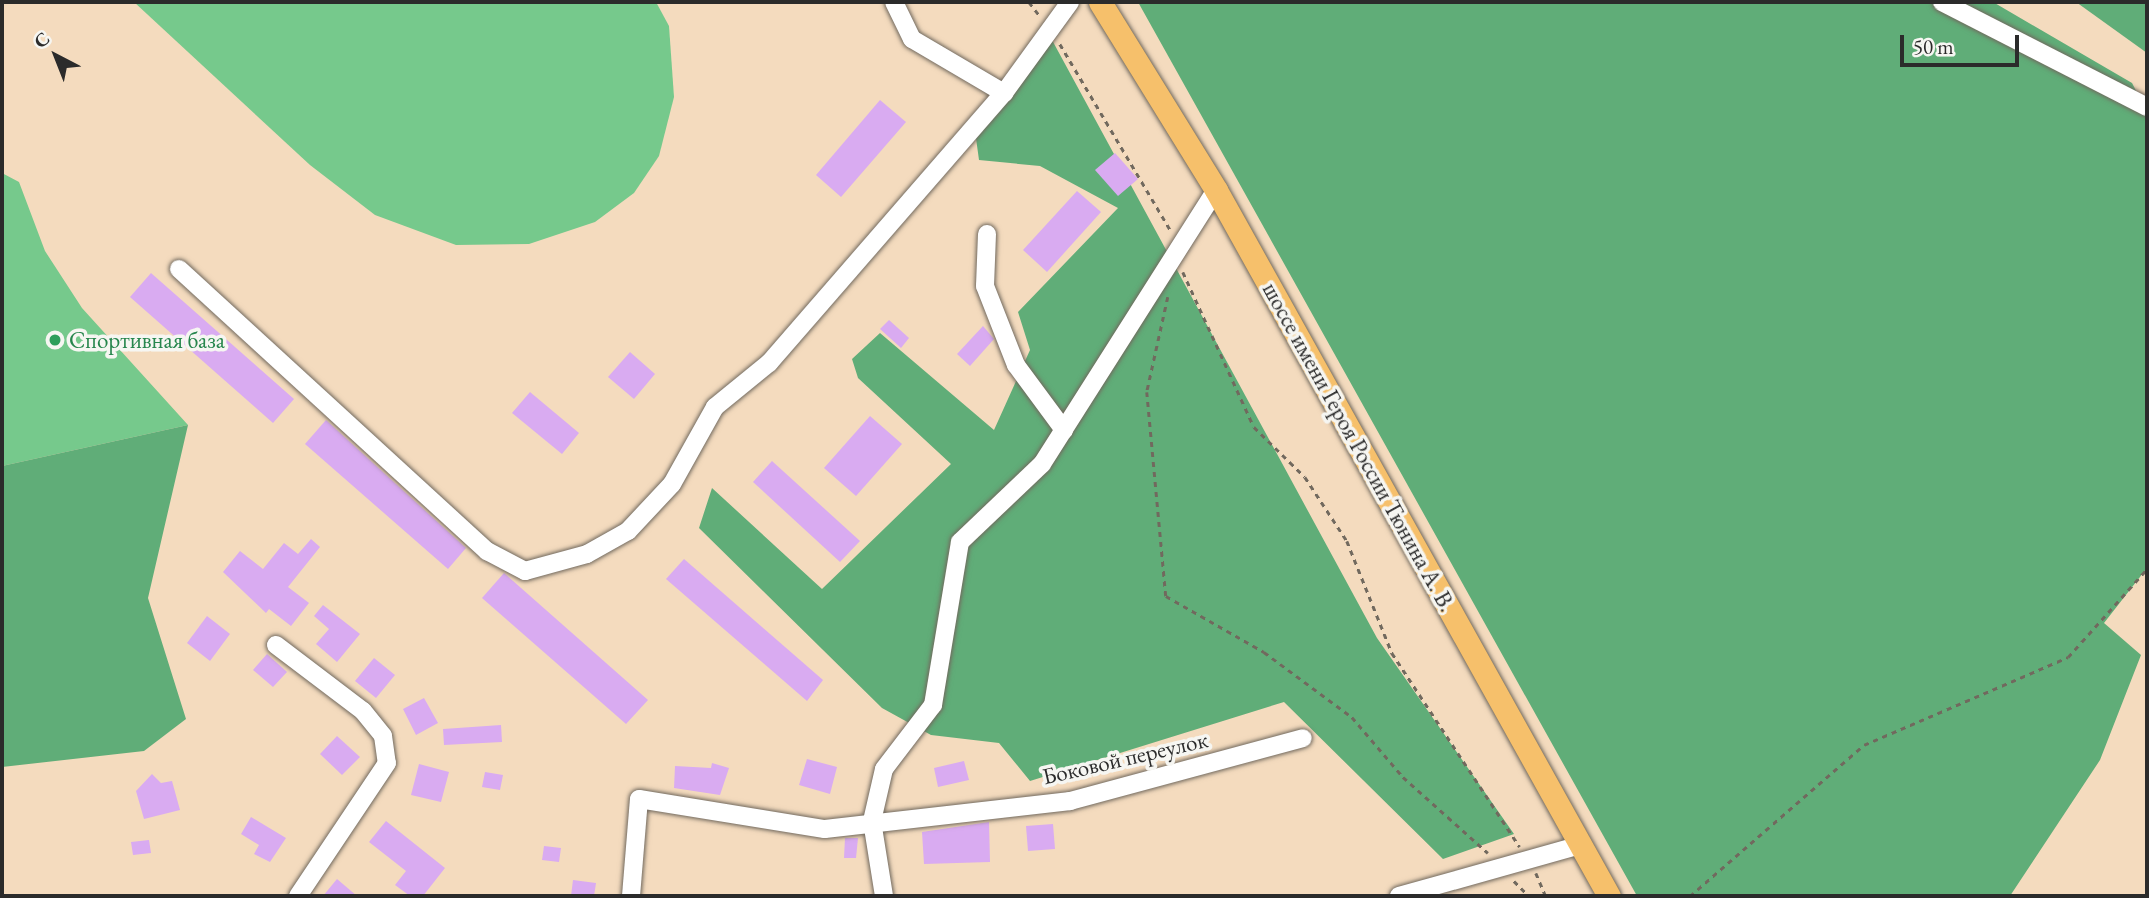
<!DOCTYPE html>
<html>
<head>
<meta charset="utf-8">
<style>
  body { margin:0 }
  #map { position:relative; width:2149px; height:898px; overflow:hidden; background:#f4dbbe; font-family:"EB Garamond",serif }
  div>[style] { position:absolute }
  .green>* { inset:0; background:#76c98c }
  .forest>* { inset:0; background:#60ad78 }
  .building>* { inset:0; background:#d9abf1 }
  .path>* { height:2.5px; margin-top:-1.25px; transform-origin:0; background:repeating-linear-gradient(90deg,#71695e 0 5px,transparent 0 10px) }
  .roads { filter:drop-shadow(0 0 2px #71695e) drop-shadow(0 0 2px #71695e) }
  .minor>* { height:18px; margin:-9px; padding:0 9px; transform-origin:9px; border-radius:9px; background:#fff }
  .major>* { height:23px; margin:-11.5px; padding:0 11.5px; transform-origin:11.5px; border-radius:11.5px; background:#f6c06b }
  .dots>* { width:19px; height:19px; translate:-50% -50%; box-sizing:border-box; border:4px solid #f6f6f2; border-radius:50% }
  span { translate:-50% -50%; white-space:nowrap; text-align:center; line-height:1.15; -webkit-text-stroke:7px #f6f6f2; paint-order:stroke }
  .leisure-label { font-size:23px; color:#27864d }
  .left { translate:0 -50%; text-align:left }
  .street-label { font-size:23px; color:#2b2b2b }
  .frame { position:absolute; inset:0; border:4px solid #2b2b2b; pointer-events:none }
  .north { position:absolute; left:21px; top:21px; width:70px; height:70px; -webkit-text-stroke:5px #f6f6f2; paint-order:stroke; rotate:318deg; font-size:19px; font-weight:700; line-height:28px; text-align:center; color:#2b2b2b }
  .north::after { content:''; display:block; margin:auto; width:24px; height:32px; background:#2b2b2b; clip-path:polygon(50% 0,100% 100%,50% 72%,0 100%) }
  .scale { position:absolute; left:1900px; top:35px; width:119px; height:32px; box-sizing:border-box; border:4px solid #2b2b2b; border-top:0; padding-left:9px; font-size:21px; line-height:24px; white-space:nowrap; color:#2b2b2b; -webkit-text-stroke:5px #f6f6f2; paint-order:stroke }
</style>
</head>
<body>
<div id="map">
  <div class="green">
    <div style="clip-path:polygon(134px 2px,656px 2px,669px 26px,674px 97px,659px 156px,634px 193px,595px 222px,529px 244px,456px 245px,375px 215px,310px 165px)"></div>
    <div style="clip-path:polygon(2px 173px,19px 182px,45px 251px,82px 308px,188px 425px,2px 466px)"></div>
  </div>
  <div class="forest">
    <div style="clip-path:polygon(1138px 2px,1993px 2px,2132px 83px,2147px 112px,2147px 568px,2104px 623px,2141px 655px,2100px 760px,2010px 896px,1637px 896px)"></div>
    <div style="clip-path:polygon(2076px 2px,2147px 2px,2147px 53px)"></div>
    <div style="clip-path:polygon(1052px 40px,1377px 638px,1514px 834px,1443px 859px,1284px 702px,1030px 781px,999px 743px,931px 735px,882px 708px,699px 528px,712px 488px,822px 589px,951px 464px,858px 378px,852px 359px,880px 333px,994px 430px,1030px 350px,1018px 312px,1118px 208px,1040px 166px,979px 160px,974px 124px)"></div>
    <div style="clip-path:polygon(188px 425px,148px 598px,186px 719px,144px 751px,2px 767px,2px 466px)"></div>
  </div>
  <div class="building">
    <div style="clip-path:polygon(880px 100px,906px 122px,841px 197px,816px 175px)"></div>
    <div style="clip-path:polygon(1115px 153px,1138px 179px,1118px 196px,1095px 170px)"></div>
    <div style="clip-path:polygon(1077px 191px,1101px 212px,1047px 272px,1023px 250px)"></div>
    <div style="clip-path:polygon(151px 273px,294px 399px,273px 423px,130px 297px)"></div>
    <div style="clip-path:polygon(889px 320px,909px 338px,901px 348px,880px 329px)"></div>
    <div style="clip-path:polygon(983px 326px,994px 339px,970px 366px,957px 354px)"></div>
    <div style="clip-path:polygon(630px 352px,655px 374px,634px 399px,608px 377px)"></div>
    <div style="clip-path:polygon(530px 392px,579px 433px,562px 454px,512px 413px)"></div>
    <div style="clip-path:polygon(870px 416px,902px 444px,856px 496px,824px 468px)"></div>
    <div style="clip-path:polygon(326px 420px,466px 548px,448px 569px,305px 444px)"></div>
    <div style="clip-path:polygon(772px 461px,860px 541px,840px 562px,753px 482px)"></div>
    <div style="clip-path:polygon(311px 539px,320px 547px,288px 587px,309px 603px,291px 626px,269px 609px,266px 613px,223px 572px,240px 551px,263px 569px,284px 543px,298px 554px)"></div>
    <div style="clip-path:polygon(684px 559px,823px 680px,807px 701px,666px 579px)"></div>
    <div style="clip-path:polygon(504px 573px,648px 700px,626px 724px,482px 598px)"></div>
    <div style="clip-path:polygon(323px 605px,360px 634px,337px 662px,316px 644px,329px 629px,314px 616px)"></div>
    <div style="clip-path:polygon(207px 616px,230px 634px,210px 661px,187px 643px)"></div>
    <div style="clip-path:polygon(267px 654px,287px 672px,273px 687px,253px 670px)"></div>
    <div style="clip-path:polygon(374px 658px,395px 675px,376px 698px,355px 681px)"></div>
    <div style="clip-path:polygon(424px 698px,438px 723px,416px 735px,403px 709px)"></div>
    <div style="clip-path:polygon(501px 725px,502px 742px,444px 745px,443px 729px)"></div>
    <div style="clip-path:polygon(337px 736px,360px 757px,342px 775px,320px 754px)"></div>
    <div style="clip-path:polygon(807px 759px,837px 767px,830px 794px,799px 785px)"></div>
    <div style="clip-path:polygon(964px 761px,969px 780px,938px 787px,934px 768px)"></div>
    <div style="clip-path:polygon(712px 763px,729px 768px,720px 795px,674px 788px,675px 766px,711px 768px)"></div>
    <div style="clip-path:polygon(419px 764px,449px 772px,441px 802px,411px 795px)"></div>
    <div style="clip-path:polygon(485px 772px,503px 775px,500px 790px,482px 787px)"></div>
    <div style="clip-path:polygon(152px 774px,161px 783px,172px 781px,180px 810px,144px 819px,136px 791px)"></div>
    <div style="clip-path:polygon(251px 817px,286px 838px,270px 862px,254px 854px,259px 845px,241px 834px)"></div>
    <div style="clip-path:polygon(386px 821px,445px 868px,423px 896px,410px 896px,395px 885px,406px 871px,369px 842px)"></div>
    <div style="clip-path:polygon(989px 822px,990px 862px,924px 864px,922px 832px)"></div>
    <div style="clip-path:polygon(1053px 824px,1055px 849px,1028px 851px,1026px 826px)"></div>
    <div style="clip-path:polygon(845px 838px,858px 838px,856px 858px,844px 858px)"></div>
    <div style="clip-path:polygon(149px 840px,151px 853px,133px 855px,131px 842px)"></div>
    <div style="clip-path:polygon(544px 846px,561px 848px,559px 862px,542px 860px)"></div>
    <div style="clip-path:polygon(337px 879px,357px 896px,323px 896px)"></div>
    <div style="clip-path:polygon(573px 880px,596px 883px,594px 896px,571px 896px)"></div>
  </div>
  <div class="path">
    <div style="left:1029px;top:2px;width:18px;rotate:52deg"></div>
    <div style="left:1060px;top:44px;width:217px;rotate:59.3deg"></div>
    <div style="left:1183px;top:272px;width:170px;rotate:65.4deg"></div>
    <div style="left:1254px;top:427px;width:71px;rotate:44.4deg"></div>
    <div style="left:1305px;top:477px;width:77px;rotate:56.7deg"></div>
    <div style="left:1347px;top:541px;width:121px;rotate:68.1deg"></div>
    <div style="left:1392px;top:653px;width:232px;rotate:56.6deg"></div>
    <div style="left:1168px;top:297px;width:97px;rotate:102.5deg"></div>
    <div style="left:1147px;top:392px;width:205px;rotate:84.7deg"></div>
    <div style="left:1166px;top:596px;width:113px;rotate:29.7deg"></div>
    <div style="left:1264px;top:652px;width:109px;rotate:36.5deg"></div>
    <div style="left:1352px;top:717px;width:79px;rotate:49.6deg"></div>
    <div style="left:1403px;top:777px;width:114px;rotate:41.8deg"></div>
    <div style="left:1536px;top:873px;width:25px;rotate:67deg"></div>
    <div style="left:1514px;top:881px;width:21px;rotate:45deg"></div>
    <div style="left:1690px;top:896px;width:230px;rotate:-41deg"></div>
    <div style="left:1864px;top:745px;width:222px;rotate:-23.3deg"></div>
    <div style="left:2068px;top:657px;width:118px;rotate:-48.1deg"></div>
  </div>
  <div class="roads">
    <div class="minor">
      <div style="left:894px;top:2px;width:41px;rotate:64.1deg"></div>
      <div style="left:912px;top:39px;width:107px;rotate:30.4deg"></div>
      <div style="left:1004px;top:93px;width:112px;rotate:-54deg"></div>
      <div style="left:1942px;top:2px;width:230px;rotate:27.1deg"></div>
      <div style="left:987px;top:234px;width:52px;rotate:92.2deg"></div>
      <div style="left:985px;top:286px;width:85px;rotate:68.6deg"></div>
      <div style="left:1016px;top:365px;width:81px;rotate:53.6deg"></div>
      <div style="left:179px;top:269px;width:418px;rotate:42.5deg"></div>
      <div style="left:487px;top:551px;width:43px;rotate:27.8deg"></div>
      <div style="left:525px;top:571px;width:64px;rotate:-15.3deg"></div>
      <div style="left:587px;top:554px;width:47px;rotate:-29.3deg"></div>
      <div style="left:628px;top:531px;width:64px;rotate:-46.9deg"></div>
      <div style="left:672px;top:484px;width:88px;rotate:-60.8deg"></div>
      <div style="left:715px;top:407px;width:70px;rotate:-39.2deg"></div>
      <div style="left:769px;top:363px;width:358px;rotate:-49deg"></div>
      <div style="left:276px;top:645px;width:109px;rotate:37.2deg"></div>
      <div style="left:363px;top:711px;width:32px;rotate:51deg"></div>
      <div style="left:383px;top:736px;width:27px;rotate:82deg"></div>
      <div style="left:387px;top:763px;width:160px;rotate:123.8deg"></div>
      <div style="left:631px;top:896px;width:97px;rotate:-85.3deg"></div>
      <div style="left:639px;top:799px;width:188px;rotate:9.2deg"></div>
      <div style="left:825px;top:829px;width:247px;rotate:-6.5deg"></div>
      <div style="left:1070px;top:801px;width:241px;rotate:-15.1deg"></div>
      <div style="left:884px;top:896px;width:76px;rotate:-99.1deg"></div>
      <div style="left:872px;top:821px;width:53px;rotate:-77deg"></div>
      <div style="left:884px;top:769px;width:81px;rotate:-52.6deg"></div>
      <div style="left:933px;top:705px;width:165px;rotate:-80.6deg"></div>
      <div style="left:960px;top:542px;width:113px;rotate:-43.6deg"></div>
      <div style="left:1042px;top:464px;width:325px;rotate:-57.6deg"></div>
      <div style="left:1399px;top:896px;width:189px;rotate:-15.7deg"></div>
    </div>
    <div class="major">
      <div style="left:1100px;top:2px;width:221px;rotate:58.3deg"></div>
      <div style="left:1216px;top:190px;width:808px;rotate:60.9deg"></div>
    </div>
  </div>
  <div class="dots">
    <div style="left:55px;top:340px;background:#2e9e5b"></div>
  </div>
  <div class="leisure-label">
    <span class="left" style="left:69px;top:340px">Спортивная база</span>
  </div>
  <div class="street-label">
    <span style="left:1359px;top:447px;rotate:61deg">шоссе имени Героя России Тюнина А. В.</span>
    <span style="left:1125px;top:758px;rotate:-13deg">Боковой переулок</span>
  </div>
  <div class="frame"></div>
  <div class="north">С</div>
  <div class="scale">50 m</div>
</div>
</body>
</html>
